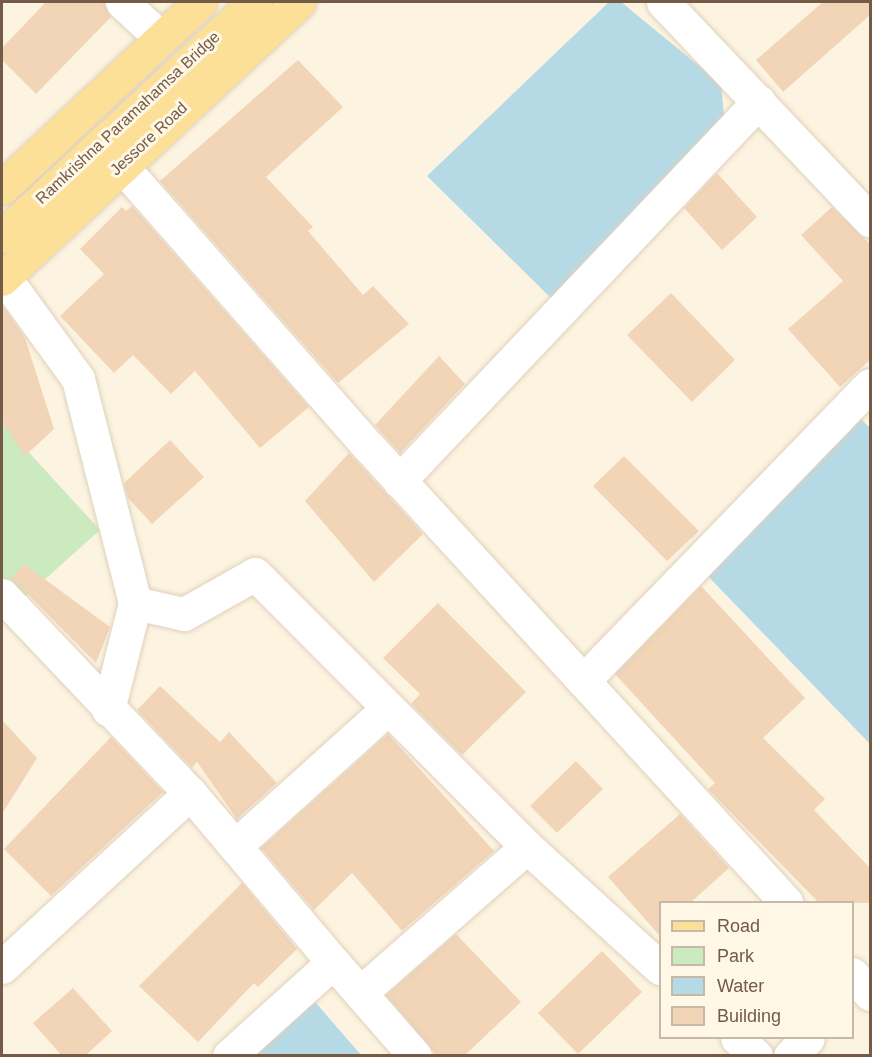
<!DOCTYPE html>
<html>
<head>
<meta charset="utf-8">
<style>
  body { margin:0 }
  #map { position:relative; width:872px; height:1057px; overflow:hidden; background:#fcf4e0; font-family:Arial,sans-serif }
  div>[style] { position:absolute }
  .green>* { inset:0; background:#cceabf }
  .water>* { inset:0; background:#b5dae6 }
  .building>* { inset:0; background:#f2d4b7 }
  .roads { filter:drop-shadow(0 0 2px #e0d0bc) drop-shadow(0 0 2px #e0d0bc) }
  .street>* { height:33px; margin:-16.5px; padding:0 16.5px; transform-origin:16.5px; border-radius:16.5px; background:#fff }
  .primary>* { height:33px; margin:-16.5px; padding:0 16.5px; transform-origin:16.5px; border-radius:16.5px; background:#fde097 }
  span { translate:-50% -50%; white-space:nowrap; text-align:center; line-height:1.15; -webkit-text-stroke:6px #fff8e7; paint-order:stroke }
  .street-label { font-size:16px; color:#735b47 }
  .frame { position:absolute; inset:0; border:3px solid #735b47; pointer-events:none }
  .legend { position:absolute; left:659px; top:901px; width:195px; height:138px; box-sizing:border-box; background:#fff8e7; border:2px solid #c7b9a7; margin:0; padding:8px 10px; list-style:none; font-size:18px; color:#735b47 }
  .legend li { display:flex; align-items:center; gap:12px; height:30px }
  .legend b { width:30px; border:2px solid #c7b9a7 }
</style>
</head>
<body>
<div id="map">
  <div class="green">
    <div style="clip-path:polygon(2px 423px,100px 530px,22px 600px,2px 583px)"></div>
  </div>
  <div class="water">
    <div style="clip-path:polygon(609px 2px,621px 2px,721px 84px,725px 127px,557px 304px,427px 176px)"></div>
    <div style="clip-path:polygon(855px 413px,870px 428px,870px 744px,703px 571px)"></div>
    <div style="clip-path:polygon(310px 996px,361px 1055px,245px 1056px)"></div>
  </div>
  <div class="building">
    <div style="clip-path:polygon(46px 2px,104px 2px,111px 17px,36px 94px,2px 60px,2px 48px)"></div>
    <div style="clip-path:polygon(823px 2px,870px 2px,870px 15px,783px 92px,756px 60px)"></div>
    <div style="clip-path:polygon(298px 60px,343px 107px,266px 177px,313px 227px,308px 231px,363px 295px,373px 286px,409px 324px,338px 383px,160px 181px)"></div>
    <div style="clip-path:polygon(717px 173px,757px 217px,722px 250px,684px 208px)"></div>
    <div style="clip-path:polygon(132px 206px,309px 407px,260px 448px,195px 371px,171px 394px,133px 355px,114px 373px,60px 316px,104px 274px,80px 249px,122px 207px,126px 211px)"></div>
    <div style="clip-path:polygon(832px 207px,870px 244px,870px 360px,840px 387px,788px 329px,843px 281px,801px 235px)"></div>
    <div style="clip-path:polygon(671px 293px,735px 360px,692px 402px,627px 335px)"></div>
    <div style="clip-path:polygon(2px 305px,25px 338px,54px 429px,25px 456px,2px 422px)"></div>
    <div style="clip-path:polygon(439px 356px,465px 384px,400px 453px,375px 425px)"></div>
    <div style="clip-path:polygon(170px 440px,204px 477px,152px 524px,128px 498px,124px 483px)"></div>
    <div style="clip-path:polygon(349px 453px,423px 534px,374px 582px,305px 501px)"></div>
    <div style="clip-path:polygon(624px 456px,699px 531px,667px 561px,593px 486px)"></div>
    <div style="clip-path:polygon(24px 564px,110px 627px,96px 663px,12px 578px)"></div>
    <div style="clip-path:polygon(701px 586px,805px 698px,763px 738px,825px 799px,814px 810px,870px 868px,870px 903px,819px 903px,708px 789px,715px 783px,615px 674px)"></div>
    <div style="clip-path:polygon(438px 603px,526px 692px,462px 755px,411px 704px,420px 694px,383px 658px)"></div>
    <div style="clip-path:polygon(160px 686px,220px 742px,229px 732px,277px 783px,237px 819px,197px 762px,192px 768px,137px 710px)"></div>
    <div style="clip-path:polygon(2px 720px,37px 758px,2px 814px)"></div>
    <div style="clip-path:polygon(388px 734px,494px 851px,402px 931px,352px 873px,314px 910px,261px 848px)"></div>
    <div style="clip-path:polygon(111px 737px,163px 792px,51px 896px,4px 849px)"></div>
    <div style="clip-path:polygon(576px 761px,603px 789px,557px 833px,530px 806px)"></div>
    <div style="clip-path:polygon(680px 814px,729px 868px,690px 903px,660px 903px,660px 936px,608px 877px)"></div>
    <div style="clip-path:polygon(242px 883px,297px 949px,258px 987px,254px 983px,198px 1042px,139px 986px)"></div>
    <div style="clip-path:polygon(456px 934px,521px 1002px,464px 1056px,437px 1056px,386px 995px)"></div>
    <div style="clip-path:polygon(602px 951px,642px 992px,578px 1054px,538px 1013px)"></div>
    <div style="clip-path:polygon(73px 988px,112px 1031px,85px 1056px,62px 1056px,33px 1023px)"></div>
  </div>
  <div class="roads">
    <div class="street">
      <div style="left:122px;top:2px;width:53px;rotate:42.7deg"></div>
      <div style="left:663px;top:2px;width:301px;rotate:46.5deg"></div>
      <div style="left:120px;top:164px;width:376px;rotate:48.7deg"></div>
      <div style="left:368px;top:446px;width:619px;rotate:47.49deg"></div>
      <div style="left:4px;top:277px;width:126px;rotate:54deg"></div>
      <div style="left:78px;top:379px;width:231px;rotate:75.7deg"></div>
      <div style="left:135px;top:603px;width:110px;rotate:104.2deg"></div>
      <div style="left:399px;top:481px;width:523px;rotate:-46.55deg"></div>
      <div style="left:2px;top:595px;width:273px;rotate:46.5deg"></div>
      <div style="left:190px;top:793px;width:221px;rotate:49.8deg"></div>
      <div style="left:135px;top:603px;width:50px;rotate:12.7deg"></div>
      <div style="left:184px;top:614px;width:81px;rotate:-29.4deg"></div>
      <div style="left:255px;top:574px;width:385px;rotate:45.1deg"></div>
      <div style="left:527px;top:847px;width:180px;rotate:42.3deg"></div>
      <div style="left:583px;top:681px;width:412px;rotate:-45.9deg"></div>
      <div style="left:235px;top:846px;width:205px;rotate:-42deg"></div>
      <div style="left:2px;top:967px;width:256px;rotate:-42.8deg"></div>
      <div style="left:852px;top:974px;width:27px;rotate:48deg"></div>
      <div style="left:360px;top:993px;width:222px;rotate:-41.2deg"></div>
      <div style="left:737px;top:1038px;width:26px;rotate:43deg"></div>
      <div style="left:229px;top:1056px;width:140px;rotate:-42.1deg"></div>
      <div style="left:333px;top:962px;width:125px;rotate:48.9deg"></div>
      <div style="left:790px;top:1056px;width:25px;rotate:-45deg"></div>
    </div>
    <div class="primary">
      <div style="left:2px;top:188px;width:272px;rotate:-43.2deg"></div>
      <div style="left:2px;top:236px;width:345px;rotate:-42.8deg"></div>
      <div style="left:2px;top:279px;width:406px;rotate:-43deg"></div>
    </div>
  </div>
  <div class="street-label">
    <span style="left:128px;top:118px;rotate:-43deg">Ramkrishna Paramahamsa Bridge</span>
    <span style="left:149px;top:139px;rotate:-43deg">Jessore Road</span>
  </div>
  <div class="frame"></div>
  <ul class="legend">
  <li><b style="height:8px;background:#fde097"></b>Road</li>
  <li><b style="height:16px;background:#cceabf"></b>Park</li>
  <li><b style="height:16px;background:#b5dae6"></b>Water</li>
  <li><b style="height:16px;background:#f2d4b7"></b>Building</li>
  </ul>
</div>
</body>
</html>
